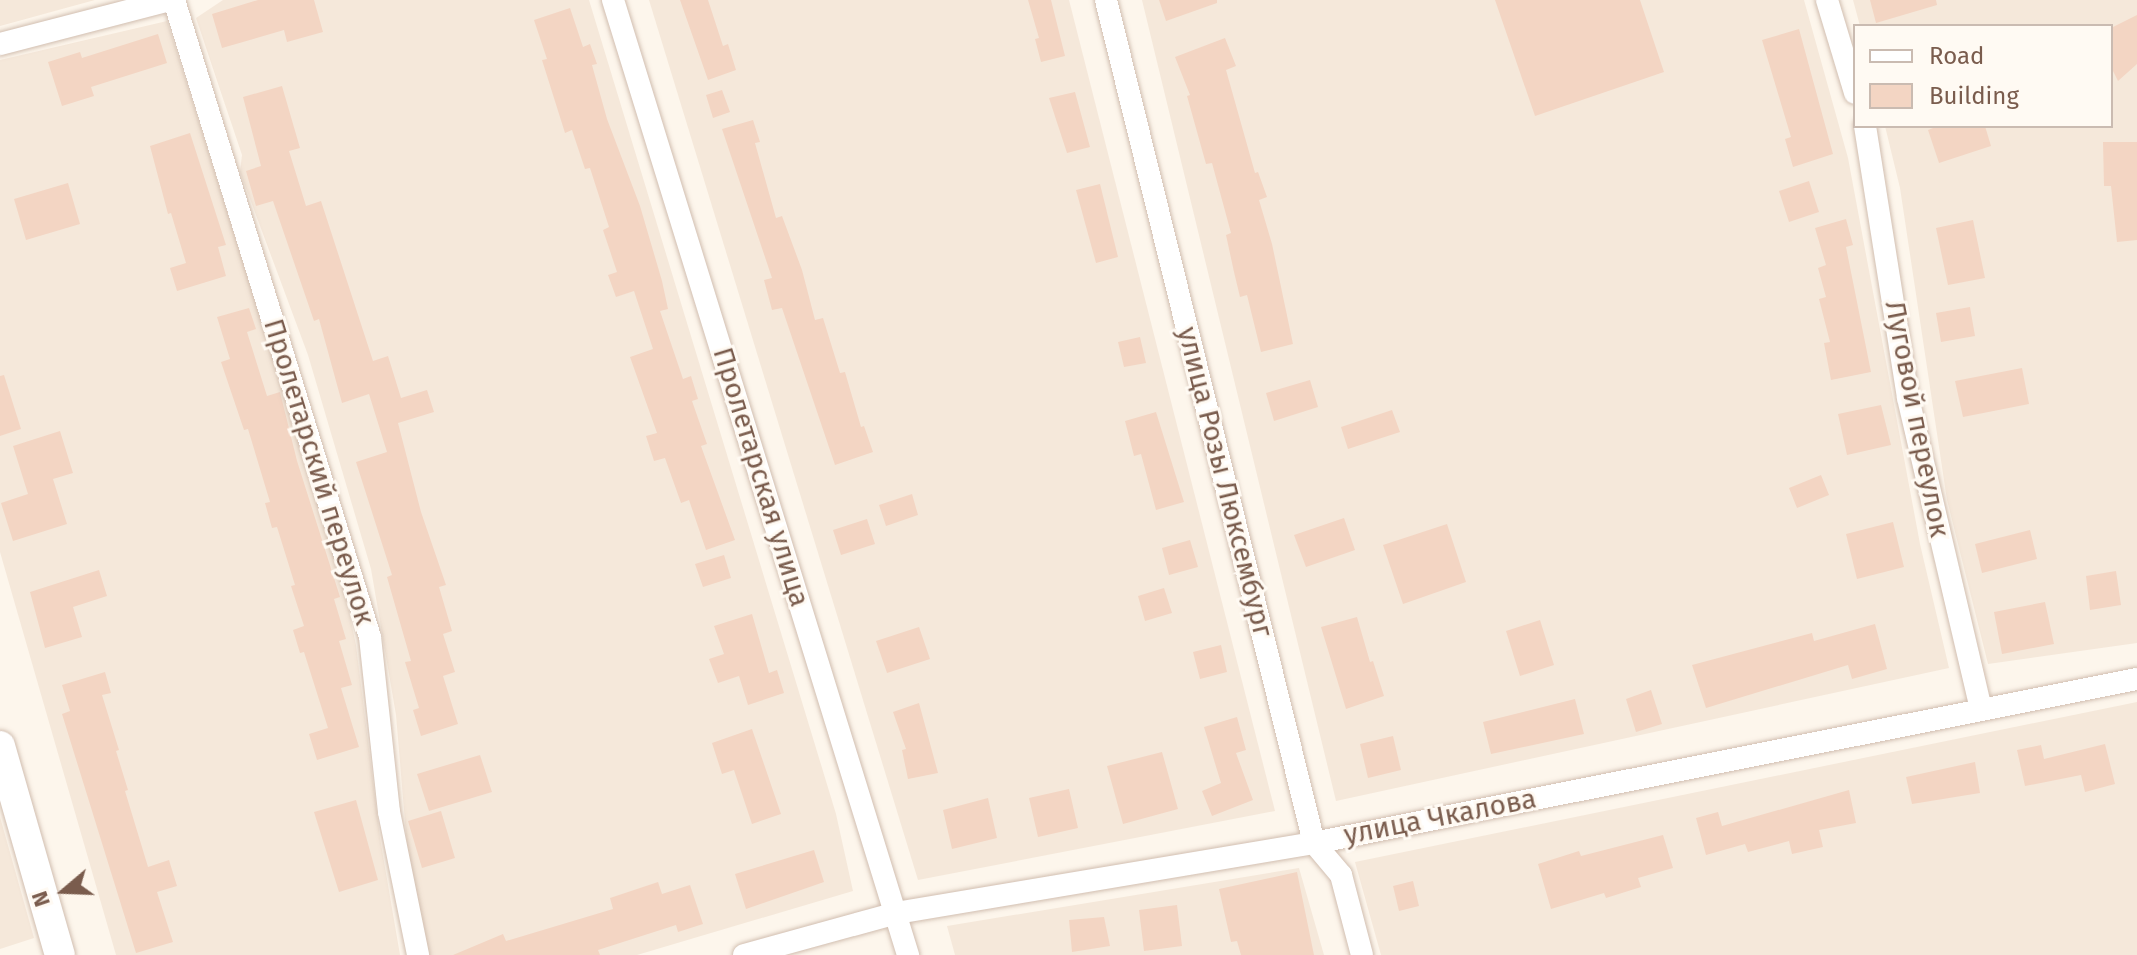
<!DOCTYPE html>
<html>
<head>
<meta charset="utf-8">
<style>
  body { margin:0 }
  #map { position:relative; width:2137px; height:955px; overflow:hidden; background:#fdf6ec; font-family:"Fira Sans",sans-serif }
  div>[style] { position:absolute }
  .residential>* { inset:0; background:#f5e8da }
  .building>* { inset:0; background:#f3d5c3 }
  .roads { filter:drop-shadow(0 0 2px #d1beb0) drop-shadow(0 0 2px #d1beb0) }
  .street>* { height:22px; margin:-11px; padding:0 11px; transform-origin:11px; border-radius:11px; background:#fff }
  .secondary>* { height:30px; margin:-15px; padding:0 15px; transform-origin:15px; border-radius:15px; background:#fff }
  span { translate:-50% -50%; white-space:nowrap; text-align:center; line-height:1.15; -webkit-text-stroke:6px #fffaf3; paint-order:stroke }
  .street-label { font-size:28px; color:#7a5c4d }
  .legend { position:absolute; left:1853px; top:24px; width:260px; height:104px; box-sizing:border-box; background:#fffaf3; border:2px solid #cabbb1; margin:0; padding:10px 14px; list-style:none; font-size:24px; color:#7a5c4d }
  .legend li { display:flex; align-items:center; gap:16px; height:40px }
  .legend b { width:40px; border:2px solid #cabbb1 }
  .north { position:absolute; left:24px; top:851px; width:80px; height:80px; -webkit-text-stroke:6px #fffaf3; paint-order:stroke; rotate:251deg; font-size:22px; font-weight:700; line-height:32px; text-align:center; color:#7a5c4d }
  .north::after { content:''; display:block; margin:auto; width:28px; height:36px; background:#7a5c4d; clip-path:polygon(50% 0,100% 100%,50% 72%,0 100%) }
</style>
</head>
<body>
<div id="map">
  <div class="residential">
    <div style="clip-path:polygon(0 0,95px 0,0 26px)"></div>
    <div style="clip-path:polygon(223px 0,589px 0,836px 814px,853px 891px,637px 955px,429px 955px,409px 869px,396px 715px,371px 569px,308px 355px,240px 172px,242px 155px,196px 18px)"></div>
    <div style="clip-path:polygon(649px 0,1069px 0,1275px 811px,918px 880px)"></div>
    <div style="clip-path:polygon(1142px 0,1804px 0,1848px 158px,1920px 544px,1949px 668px,1336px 801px)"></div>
    <div style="clip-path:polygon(1853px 0,2137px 0,2137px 643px,1988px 664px,1947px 500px,1900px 188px,1885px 126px,2111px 126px,2111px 26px,1860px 26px)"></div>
    <div style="clip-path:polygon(167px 21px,342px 578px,356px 645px,380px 838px,400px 955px,116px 955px,0 552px,0 60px)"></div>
    <div style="clip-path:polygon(2137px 702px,2137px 955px,1381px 955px,1355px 862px)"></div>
    <div style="clip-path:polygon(0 817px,34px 938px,0 949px)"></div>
    <div style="clip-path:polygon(1299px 868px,1324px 955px,955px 955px,947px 926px)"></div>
  </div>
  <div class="building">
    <div style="clip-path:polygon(258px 0,314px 0,323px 32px,287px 42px,284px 30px,222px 48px,212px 14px)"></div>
    <div style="clip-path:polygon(680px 0,708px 0,723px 46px,728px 44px,736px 70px,708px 80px)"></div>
    <div style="clip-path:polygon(1028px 0,1051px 0,1065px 56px,1041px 62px,1035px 39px,1039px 38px)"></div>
    <div style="clip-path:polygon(1159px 0,1217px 0,1217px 3px,1166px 21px)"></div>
    <div style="clip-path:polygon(1495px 0,1640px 0,1664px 72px,1535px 116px)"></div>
    <div style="clip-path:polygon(1870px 0,1936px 0,1937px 5px,1876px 23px)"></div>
    <div style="clip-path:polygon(570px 8px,583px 47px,590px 44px,597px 64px,592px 65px,607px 119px,640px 206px,662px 281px,668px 309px,660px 311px,683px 379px,691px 376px,698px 399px,692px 401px,707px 444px,701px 446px,735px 540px,706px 550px,689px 500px,681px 503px,665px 458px,654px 461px,646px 436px,657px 433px,630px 357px,653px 349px,634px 291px,616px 297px,608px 275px,617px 272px,603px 230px,609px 227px,590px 168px,585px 169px,572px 130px,565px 133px,542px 60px,547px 59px,534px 20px)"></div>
    <div style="clip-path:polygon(2137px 15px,2137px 64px,2118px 81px,2111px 67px,2111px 28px)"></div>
    <div style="clip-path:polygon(1799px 29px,1833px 154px,1793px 167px,1785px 139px,1791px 137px,1762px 40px)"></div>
    <div style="clip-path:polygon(158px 34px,167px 63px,91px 87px,94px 96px,62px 106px,48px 62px,80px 52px,82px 58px)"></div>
    <div style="clip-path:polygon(1225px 38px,1236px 66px,1226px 70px,1255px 173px,1258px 172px,1267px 197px,1259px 200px,1272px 244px,1293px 344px,1261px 352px,1247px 295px,1240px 297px,1234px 272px,1226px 235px,1231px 233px,1212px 163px,1206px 164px,1187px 96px,1190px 95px,1175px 57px)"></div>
    <div style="clip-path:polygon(282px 86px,300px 148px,289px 151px,306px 206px,321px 201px,373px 361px,388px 356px,401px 398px,427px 390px,434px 412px,398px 423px,421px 512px,446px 585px,439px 587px,452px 631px,443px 634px,455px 672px,443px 676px,458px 724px,421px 736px,413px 710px,419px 708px,405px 662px,411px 661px,387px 577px,392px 575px,356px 462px,387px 452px,369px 394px,342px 403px,319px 319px,314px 321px,273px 201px,256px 206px,246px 171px,261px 166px,243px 97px)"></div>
    <div style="clip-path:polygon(722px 90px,730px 112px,713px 118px,706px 95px)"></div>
    <div style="clip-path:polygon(1075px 92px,1090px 147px,1067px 153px,1049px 98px)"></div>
    <div style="clip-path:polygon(753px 120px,760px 142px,755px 143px,776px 218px,782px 216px,802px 270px,815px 320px,823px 318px,840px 373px,845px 372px,861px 427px,864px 426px,873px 452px,835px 465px,782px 308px,772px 310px,764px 280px,772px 278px,722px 129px)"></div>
    <div style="clip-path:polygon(1938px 126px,1985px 126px,1991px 146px,1939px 163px,1928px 130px)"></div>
    <div style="clip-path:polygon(190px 133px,226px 245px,218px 247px,226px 276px,177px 291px,170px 268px,186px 263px,171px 213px,168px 214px,150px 146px)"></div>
    <div style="clip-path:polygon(2103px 142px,2137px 142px,2137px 240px,2117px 242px,2111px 186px,2104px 186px)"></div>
    <div style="clip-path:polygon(1809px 181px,1819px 212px,1789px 222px,1779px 191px)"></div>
    <div style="clip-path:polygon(68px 183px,80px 224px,26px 240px,14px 199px)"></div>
    <div style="clip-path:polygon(1100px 184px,1118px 257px,1096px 263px,1076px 190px)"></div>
    <div style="clip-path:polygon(1846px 219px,1853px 245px,1846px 247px,1871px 372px,1831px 380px,1824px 343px,1830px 342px,1819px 299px,1826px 297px,1818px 268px,1826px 265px,1815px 228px)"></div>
    <div style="clip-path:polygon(1973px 220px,1985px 278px,1948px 285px,1936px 228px)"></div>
    <div style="clip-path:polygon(1970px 307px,1975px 336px,1941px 342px,1936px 313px)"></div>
    <div style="clip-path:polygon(249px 308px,256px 329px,247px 332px,267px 396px,280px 392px,297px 461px,340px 597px,334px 599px,346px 639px,339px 641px,352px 685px,341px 688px,359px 747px,317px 760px,309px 734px,328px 728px,304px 652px,300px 653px,293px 630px,304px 626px,291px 586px,295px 585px,277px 527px,272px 528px,265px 503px,270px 502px,248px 429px,244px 430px,221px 362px,230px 359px,217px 317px)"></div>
    <div style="clip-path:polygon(1140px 337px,1146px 363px,1124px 367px,1118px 342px)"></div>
    <div style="clip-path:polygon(2022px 368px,2029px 404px,1963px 417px,1955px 381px)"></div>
    <div style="clip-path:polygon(4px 375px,21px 429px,0 436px,0 376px)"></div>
    <div style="clip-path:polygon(1310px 380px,1318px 407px,1274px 421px,1266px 393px)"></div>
    <div style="clip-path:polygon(1881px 405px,1891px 445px,1847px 455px,1838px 414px)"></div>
    <div style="clip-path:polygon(1392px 410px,1400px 432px,1348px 449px,1341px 427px)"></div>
    <div style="clip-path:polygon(1156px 412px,1184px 502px,1156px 510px,1141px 454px,1134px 456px,1125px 421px)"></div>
    <div style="clip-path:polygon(60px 431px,73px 473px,53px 479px,67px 524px,13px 541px,1px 503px,28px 494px,13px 446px)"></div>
    <div style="clip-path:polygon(1821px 475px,1829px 495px,1797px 508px,1789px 488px)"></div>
    <div style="clip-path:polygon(912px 494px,918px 515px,886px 526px,879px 505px)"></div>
    <div style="clip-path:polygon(1344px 518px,1355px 550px,1306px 567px,1294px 535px)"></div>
    <div style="clip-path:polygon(867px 519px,875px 544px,841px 555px,833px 530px)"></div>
    <div style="clip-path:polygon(1893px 522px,1904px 567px,1857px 579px,1846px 534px)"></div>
    <div style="clip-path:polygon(1447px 524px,1466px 582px,1403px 604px,1383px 545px)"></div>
    <div style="clip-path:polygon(2030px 530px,2037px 559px,1982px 573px,1975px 544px)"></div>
    <div style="clip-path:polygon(1190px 540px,1198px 567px,1169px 575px,1162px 548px)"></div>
    <div style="clip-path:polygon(724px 555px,731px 578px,703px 587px,695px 564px)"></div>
    <div style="clip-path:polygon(99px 570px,107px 596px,73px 607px,82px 637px,45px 648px,30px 592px)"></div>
    <div style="clip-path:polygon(2116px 571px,2121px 605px,2090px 610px,2086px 576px)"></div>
    <div style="clip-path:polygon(1164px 588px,1172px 613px,1145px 621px,1138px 596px)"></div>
    <div style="clip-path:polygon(2045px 602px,2054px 644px,2002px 654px,1994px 612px)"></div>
    <div style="clip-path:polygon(752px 614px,769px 673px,777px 670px,784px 693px,748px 705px,739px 676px,718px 683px,709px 659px,724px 654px,714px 626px)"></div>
    <div style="clip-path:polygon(1357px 617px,1370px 662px,1373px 661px,1384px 696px,1346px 709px,1321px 627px)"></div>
    <div style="clip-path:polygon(1540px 620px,1554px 665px,1520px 676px,1506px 631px)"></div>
    <div style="clip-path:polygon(1875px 624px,1887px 669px,1852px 679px,1848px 665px,1706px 708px,1692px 665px,1812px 633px,1814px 641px)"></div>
    <div style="clip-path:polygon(919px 627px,930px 659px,887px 673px,876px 641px)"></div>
    <div style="clip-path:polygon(1221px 645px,1227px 672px,1200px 679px,1193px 652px)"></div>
    <div style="clip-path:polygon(105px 672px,111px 693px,102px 695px,119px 750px,116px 751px,128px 790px,125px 791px,148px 867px,169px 860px,177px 886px,157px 892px,173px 942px,136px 953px,62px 714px,70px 711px,62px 685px)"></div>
    <div style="clip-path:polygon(1651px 690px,1662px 724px,1636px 732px,1626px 699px)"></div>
    <div style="clip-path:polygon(1575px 699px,1584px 734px,1491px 754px,1483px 722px)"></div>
    <div style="clip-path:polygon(919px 703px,938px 773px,908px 779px,902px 750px,906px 749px,893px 712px)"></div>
    <div style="clip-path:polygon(1237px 717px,1246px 750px,1236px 753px,1253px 800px,1212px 816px,1202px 791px,1221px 783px,1204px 727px)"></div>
    <div style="clip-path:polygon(752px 729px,781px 814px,752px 824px,734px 770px,722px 774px,712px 743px)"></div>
    <div style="clip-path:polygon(1393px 736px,1401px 770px,1368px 778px,1360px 744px)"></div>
    <div style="clip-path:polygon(2105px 744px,2115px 784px,2085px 792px,2081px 775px,2025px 786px,2017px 750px,2041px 745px,2044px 759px)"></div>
    <div style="clip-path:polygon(1162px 752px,1178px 809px,1123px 824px,1107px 766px)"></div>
    <div style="clip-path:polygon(480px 755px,492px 792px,429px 811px,417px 774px)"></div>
    <div style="clip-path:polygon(1975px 762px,1980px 793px,1912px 804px,1906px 777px)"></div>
    <div style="clip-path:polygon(1069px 789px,1078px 828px,1038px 837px,1029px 798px)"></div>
    <div style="clip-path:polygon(1849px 790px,1856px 823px,1819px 830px,1823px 847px,1792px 854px,1789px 841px,1748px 852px,1745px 844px,1706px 855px,1696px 818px,1718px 812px,1722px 826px)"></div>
    <div style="clip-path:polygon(988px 798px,997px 838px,952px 849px,943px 810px)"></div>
    <div style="clip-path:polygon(356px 800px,378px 880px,339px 892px,314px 812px)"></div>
    <div style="clip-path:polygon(441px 811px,455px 858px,422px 868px,408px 821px)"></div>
    <div style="clip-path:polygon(1663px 835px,1673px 868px,1638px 878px,1641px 887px,1606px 898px,1604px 893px,1551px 909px,1538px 864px,1579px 851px,1581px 856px)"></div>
    <div style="clip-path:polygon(814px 850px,824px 882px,746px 909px,735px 874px)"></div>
    <div style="clip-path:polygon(1297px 872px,1314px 955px,1241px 955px,1237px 941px,1231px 942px,1219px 889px)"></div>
    <div style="clip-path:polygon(1413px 881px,1419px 906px,1399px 911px,1393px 886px)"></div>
    <div style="clip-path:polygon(658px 882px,662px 894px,690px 885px,703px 924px,678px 932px,676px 925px,598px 950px,600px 955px,453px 955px,503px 934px,506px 941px,613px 909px,610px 898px)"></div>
    <div style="clip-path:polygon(1177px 905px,1182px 946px,1144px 951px,1139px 910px)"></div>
    <div style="clip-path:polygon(1104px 917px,1110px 946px,1072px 952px,1069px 920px)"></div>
  </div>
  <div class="roads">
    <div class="street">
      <div style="left:174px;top:0;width:666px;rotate:72.9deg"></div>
      <div style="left:370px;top:637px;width:176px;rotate:83.8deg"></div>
      <div style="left:389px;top:812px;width:146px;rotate:78.5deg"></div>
      <div style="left:613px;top:0;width:1000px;rotate:72.83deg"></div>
      <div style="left:1106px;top:0;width:868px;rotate:76.14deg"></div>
      <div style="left:1314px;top:843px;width:42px;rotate:49.8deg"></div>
      <div style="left:1341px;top:875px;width:83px;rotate:75.3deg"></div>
      <div style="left:1827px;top:0;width:97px;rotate:73.2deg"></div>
      <div style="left:0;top:44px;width:176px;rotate:-14.5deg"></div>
      <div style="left:1865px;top:126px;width:275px;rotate:81deg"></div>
      <div style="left:1908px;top:398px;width:319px;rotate:76.8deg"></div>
      <div style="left:744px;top:955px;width:158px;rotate:-15.4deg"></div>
      <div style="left:896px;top:913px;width:424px;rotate:-9.5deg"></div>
      <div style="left:1314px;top:843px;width:839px;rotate:-11.27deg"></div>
    </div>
    <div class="secondary">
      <div style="left:0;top:746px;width:217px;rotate:74deg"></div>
    </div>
  </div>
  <div class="street-label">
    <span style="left:1917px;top:419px;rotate:79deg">Луговой переулок</span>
    <span style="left:319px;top:472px;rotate:73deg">Пролетарский переулок</span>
    <span style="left:761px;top:477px;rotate:73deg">Пролетарская улица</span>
    <span style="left:1225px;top:482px;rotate:76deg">улица Розы Люксембург</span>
    <span style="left:1440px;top:817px;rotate:-11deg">улица Чкалова</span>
  </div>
  <ul class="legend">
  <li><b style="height:10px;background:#fff"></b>Road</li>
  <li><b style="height:22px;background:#f3d5c3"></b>Building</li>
  </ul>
  <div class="north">N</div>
</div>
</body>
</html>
